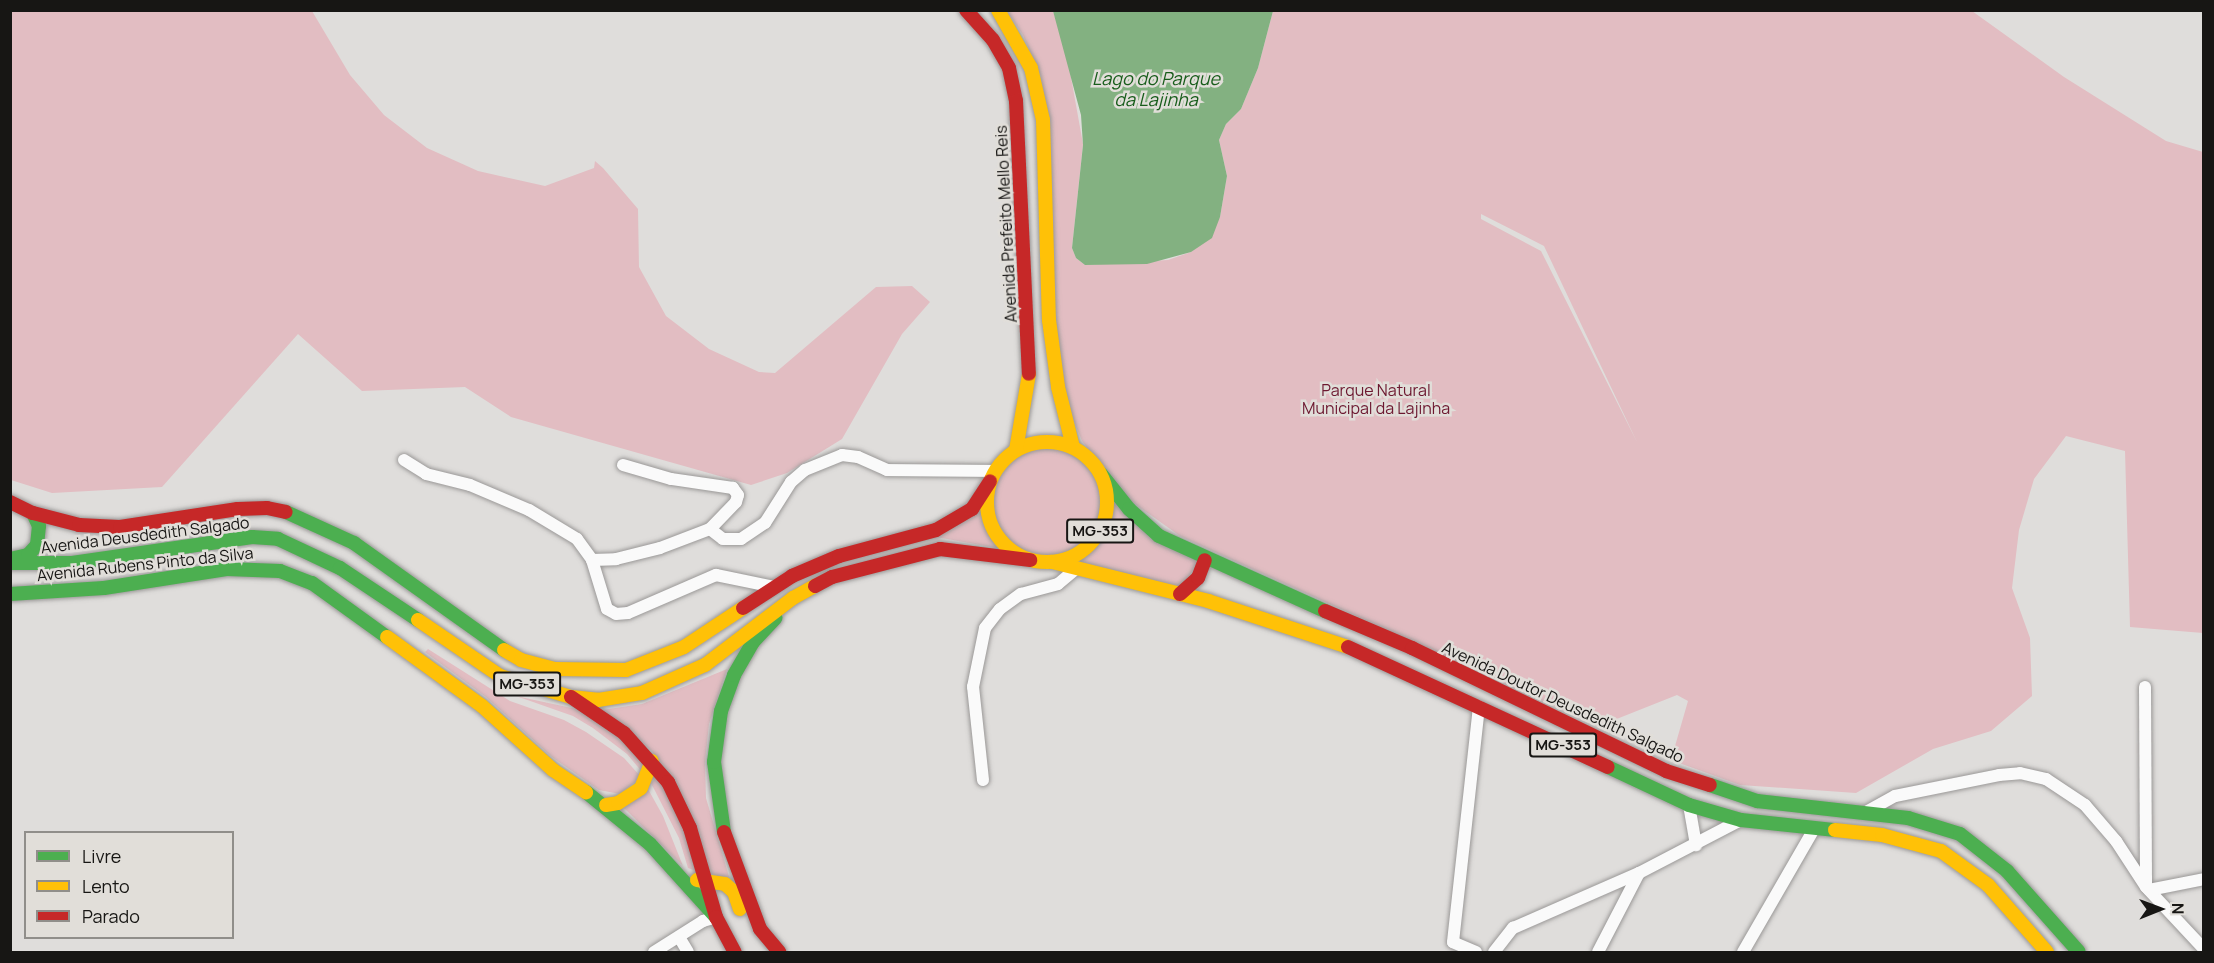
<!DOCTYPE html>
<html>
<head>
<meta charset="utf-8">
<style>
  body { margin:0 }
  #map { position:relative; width:2214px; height:963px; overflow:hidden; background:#dfdddb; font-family:Manrope,sans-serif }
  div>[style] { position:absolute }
  .green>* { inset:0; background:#e2bdc2 }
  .round { border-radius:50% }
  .water>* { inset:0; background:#83b181 }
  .roads { filter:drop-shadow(0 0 2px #9a9897) drop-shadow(0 0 2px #9a9897) }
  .street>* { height:12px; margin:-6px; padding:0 6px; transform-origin:6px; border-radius:6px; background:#fafafa }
  .fast>* { height:14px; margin:-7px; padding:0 7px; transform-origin:7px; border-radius:7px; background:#4caf50 }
  .slow>* { height:14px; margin:-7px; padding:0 7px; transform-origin:7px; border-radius:7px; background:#ffc107 }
  .slow>.ring { margin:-7px; padding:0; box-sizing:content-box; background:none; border:14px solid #ffc107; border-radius:50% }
  .jam>* { height:14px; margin:-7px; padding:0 7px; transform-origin:7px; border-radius:7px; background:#c62828 }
  span { translate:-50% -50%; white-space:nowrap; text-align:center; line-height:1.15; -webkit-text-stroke:5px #e1ded9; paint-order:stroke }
  .shield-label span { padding:2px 4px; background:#e1ded9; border:2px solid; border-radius:4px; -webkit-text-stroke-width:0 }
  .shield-label { font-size:15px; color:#171614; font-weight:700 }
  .street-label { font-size:16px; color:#171614 }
  .park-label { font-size:16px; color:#6d1830 }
  .water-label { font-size:18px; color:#185d1b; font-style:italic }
  .frame { position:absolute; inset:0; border:12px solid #171614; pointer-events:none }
  .legend { position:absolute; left:24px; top:831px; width:210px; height:108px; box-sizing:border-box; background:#e1ded9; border:2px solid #908e8a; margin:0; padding:8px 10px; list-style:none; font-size:18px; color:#171614 }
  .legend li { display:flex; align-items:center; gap:12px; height:30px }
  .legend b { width:30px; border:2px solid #908e8a }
  .north { position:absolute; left:2130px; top:879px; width:60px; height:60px; -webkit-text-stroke:4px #e1ded9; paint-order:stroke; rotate:89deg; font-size:16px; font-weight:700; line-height:24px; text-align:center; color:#171614 }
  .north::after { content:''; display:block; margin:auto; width:21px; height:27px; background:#171614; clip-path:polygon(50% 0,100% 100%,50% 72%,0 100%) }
</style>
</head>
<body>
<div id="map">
  <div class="green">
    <div style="clip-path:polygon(10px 11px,312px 11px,350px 75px,384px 115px,427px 148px,478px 171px,545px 186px,594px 168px,595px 161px,603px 168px,638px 209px,639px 267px,666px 316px,709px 349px,759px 372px,775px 373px,876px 287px,912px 286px,930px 302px,902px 334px,842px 439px,787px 473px,751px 485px,511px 417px,465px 387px,362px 391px,298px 334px,162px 487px,52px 493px,11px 480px)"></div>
    <div style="clip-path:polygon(evenodd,1007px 11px,1053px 11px,1067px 55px,1083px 144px,1072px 248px,1076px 258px,1085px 265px,1168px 260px,1191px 252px,1220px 217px,1227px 176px,1219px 140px,1226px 124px,1241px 109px,1258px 68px,1273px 11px,1972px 11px,2064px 77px,2166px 141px,2203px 152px,2203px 633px,2130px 627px,2125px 451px,2066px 436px,2034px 479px,2019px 530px,2012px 588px,2030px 638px,2032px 696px,1991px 731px,1933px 749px,1856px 793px,1740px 785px,1671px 760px,1688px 701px,1677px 695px,1599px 726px,1180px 536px,1128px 499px,1082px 441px,1069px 409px,1059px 367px,1041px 77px,1023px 35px,1007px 11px,1481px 214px,1544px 246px,1637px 442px,1541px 251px,1481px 219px,1481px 214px)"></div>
    <div class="round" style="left:993px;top:447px;width:110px;height:110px"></div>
    <div style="clip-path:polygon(1107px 495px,1201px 560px,1178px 590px,1057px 563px,1089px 546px,1101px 532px,1107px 514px)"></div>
    <div style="clip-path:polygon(984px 506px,986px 528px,997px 548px,936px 537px)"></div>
    <div style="clip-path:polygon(428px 649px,510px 701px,564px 720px,586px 732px,624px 758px,641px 777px,620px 794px,599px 790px,552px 757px,486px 697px,425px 652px)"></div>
    <div style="clip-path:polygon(727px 669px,709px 724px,705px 762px,706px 798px,730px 880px,709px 873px,674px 785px,652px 751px,602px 710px,642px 704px)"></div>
    <div style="clip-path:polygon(516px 696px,590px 712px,641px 756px,643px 773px,627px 754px,593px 728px,573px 716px)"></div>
    <div style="clip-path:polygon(655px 779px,660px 781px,685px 828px,696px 871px,688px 868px,679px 838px,651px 783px)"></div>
    <div style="clip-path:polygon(648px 789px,663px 816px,683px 866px,624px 808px)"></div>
  </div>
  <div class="water">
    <div style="clip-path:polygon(1053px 11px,1273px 11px,1258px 68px,1241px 109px,1226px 124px,1219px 140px,1227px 176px,1220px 217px,1212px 238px,1191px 252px,1147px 264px,1085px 265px,1076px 258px,1072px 248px,1083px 145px,1081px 115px)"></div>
  </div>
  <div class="roads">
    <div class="street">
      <div style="left:404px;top:460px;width:26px;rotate:32deg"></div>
      <div style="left:426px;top:474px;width:45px;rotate:14deg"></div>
      <div style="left:470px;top:485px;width:64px;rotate:23deg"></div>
      <div style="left:529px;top:510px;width:56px;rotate:31.1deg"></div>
      <div style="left:577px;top:539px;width:26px;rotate:54deg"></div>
      <div style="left:592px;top:560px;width:24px;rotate:-2deg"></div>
      <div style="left:616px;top:559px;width:45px;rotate:-14deg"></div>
      <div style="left:660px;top:548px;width:53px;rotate:-20.8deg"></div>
      <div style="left:710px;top:529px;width:37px;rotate:-46deg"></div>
      <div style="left:736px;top:502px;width:7px;rotate:-74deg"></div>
      <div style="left:738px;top:495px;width:9px;rotate:-126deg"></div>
      <div style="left:733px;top:488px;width:63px;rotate:-171.7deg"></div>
      <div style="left:671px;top:479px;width:50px;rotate:-163.7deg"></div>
      <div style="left:710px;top:529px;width:16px;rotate:38deg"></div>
      <div style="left:723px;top:539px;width:18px"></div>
      <div style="left:741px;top:539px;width:29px;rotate:-34deg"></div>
      <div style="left:765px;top:523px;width:49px;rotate:-57.6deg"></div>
      <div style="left:791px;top:482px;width:18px;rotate:-41deg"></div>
      <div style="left:805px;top:470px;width:40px;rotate:-22deg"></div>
      <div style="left:842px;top:455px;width:16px;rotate:7deg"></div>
      <div style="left:858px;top:457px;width:32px;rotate:24deg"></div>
      <div style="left:887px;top:470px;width:108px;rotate:0.5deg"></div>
      <div style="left:592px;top:560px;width:51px;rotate:73deg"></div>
      <div style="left:607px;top:609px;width:10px;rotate:29deg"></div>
      <div style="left:616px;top:614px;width:12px;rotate:-5deg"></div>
      <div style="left:628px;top:613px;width:96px;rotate:-23.4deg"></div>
      <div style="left:716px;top:575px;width:59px;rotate:11.7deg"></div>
      <div style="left:2145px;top:687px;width:199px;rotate:89.7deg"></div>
      <div style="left:983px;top:780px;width:94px;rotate:-96.1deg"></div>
      <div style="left:973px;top:687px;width:60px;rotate:-78.5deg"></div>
      <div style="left:985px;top:628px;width:24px;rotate:-52deg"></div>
      <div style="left:1000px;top:609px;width:26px;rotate:-36deg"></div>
      <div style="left:1021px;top:594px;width:38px;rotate:-15deg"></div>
      <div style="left:1058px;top:584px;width:23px;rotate:-40deg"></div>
      <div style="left:1689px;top:805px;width:41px;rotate:80.1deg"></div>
      <div style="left:1866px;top:812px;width:33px;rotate:-29deg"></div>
      <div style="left:1895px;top:796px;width:106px;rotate:-11.4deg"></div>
      <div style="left:1999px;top:775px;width:21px;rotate:-5deg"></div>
      <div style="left:2020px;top:773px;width:27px;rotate:13deg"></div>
      <div style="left:2046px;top:779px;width:47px;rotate:33.7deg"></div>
      <div style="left:2085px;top:805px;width:48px;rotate:49.3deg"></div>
      <div style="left:2116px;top:841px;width:55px;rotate:56.9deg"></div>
      <div style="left:2146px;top:887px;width:85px;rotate:46.9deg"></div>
      <div style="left:2149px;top:890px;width:56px;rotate:-11.3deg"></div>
      <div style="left:679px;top:937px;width:17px;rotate:59deg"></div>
      <div style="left:654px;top:952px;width:58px;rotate:-32.3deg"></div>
      <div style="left:703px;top:921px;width:14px;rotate:-17deg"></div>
      <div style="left:1476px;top:952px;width:25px;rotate:-157deg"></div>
      <div style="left:1453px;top:942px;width:237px;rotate:-83.7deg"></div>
      <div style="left:1494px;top:952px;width:31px;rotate:-52deg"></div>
      <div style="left:1513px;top:928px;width:137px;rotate:-23.6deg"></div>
      <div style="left:1639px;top:873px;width:115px;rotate:-27.5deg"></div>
      <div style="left:1598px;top:952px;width:89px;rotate:-62.6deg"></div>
      <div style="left:1743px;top:952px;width:142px;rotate:-60deg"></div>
    </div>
    <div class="fast">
      <div style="left:1101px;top:474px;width:45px;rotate:51.3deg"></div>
      <div style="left:1129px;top:509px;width:40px;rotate:42deg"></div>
      <div style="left:1159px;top:536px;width:182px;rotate:24.3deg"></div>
      <div style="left:286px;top:512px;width:75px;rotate:24.5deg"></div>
      <div style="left:354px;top:543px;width:184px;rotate:35.5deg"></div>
      <div style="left:10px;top:559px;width:18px;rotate:-13deg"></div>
      <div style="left:28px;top:555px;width:13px;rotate:-48deg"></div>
      <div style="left:37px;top:545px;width:19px;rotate:-84deg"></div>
      <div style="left:39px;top:526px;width:14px;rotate:-115deg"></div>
      <div style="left:10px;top:563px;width:62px"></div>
      <div style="left:72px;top:563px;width:182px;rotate:-8.2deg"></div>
      <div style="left:252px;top:537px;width:26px;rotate:4deg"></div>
      <div style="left:278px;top:539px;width:68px;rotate:25.1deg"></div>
      <div style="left:340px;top:568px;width:94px;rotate:33.7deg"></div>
      <div style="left:10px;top:594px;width:94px;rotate:-3.7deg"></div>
      <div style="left:104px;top:588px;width:124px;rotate:-8.8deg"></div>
      <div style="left:227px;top:569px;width:53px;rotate:2.2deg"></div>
      <div style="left:280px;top:571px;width:34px;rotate:21deg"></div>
      <div style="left:312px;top:583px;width:92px;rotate:35.8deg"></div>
      <div style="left:1608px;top:767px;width:89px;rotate:25.1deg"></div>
      <div style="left:1689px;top:805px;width:54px;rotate:16.1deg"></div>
      <div style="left:1741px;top:820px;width:95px;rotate:6.1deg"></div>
      <div style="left:1710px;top:785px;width:50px;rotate:18.8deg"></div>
      <div style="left:1757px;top:801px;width:152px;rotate:6.4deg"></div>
      <div style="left:1908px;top:818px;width:54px;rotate:17.1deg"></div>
      <div style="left:1960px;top:834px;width:60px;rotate:38.2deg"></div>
      <div style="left:2007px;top:871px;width:108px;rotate:48.4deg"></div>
      <div style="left:586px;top:792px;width:82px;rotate:39.1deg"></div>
      <div style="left:650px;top:844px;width:98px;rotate:47.9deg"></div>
      <div style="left:724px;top:832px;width:71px;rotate:-98.1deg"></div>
      <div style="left:714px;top:762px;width:51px;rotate:-82.2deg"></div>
      <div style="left:721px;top:711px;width:38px;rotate:-70deg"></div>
      <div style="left:734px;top:675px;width:38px;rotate:-60deg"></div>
      <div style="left:753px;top:642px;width:33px;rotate:-47deg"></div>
    </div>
    <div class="slow">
      <div style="left:998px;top:10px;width:67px;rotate:60.4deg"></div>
      <div style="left:1031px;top:68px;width:53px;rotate:77deg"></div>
      <div style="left:1043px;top:120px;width:200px;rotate:88.3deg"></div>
      <div style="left:1049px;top:320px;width:68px;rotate:82.3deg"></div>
      <div style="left:1058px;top:387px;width:62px;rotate:76deg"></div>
      <div class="ring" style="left:987px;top:442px;width:106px;height:106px"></div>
      <div style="left:1016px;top:450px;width:77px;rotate:-80.3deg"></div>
      <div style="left:1052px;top:562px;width:161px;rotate:14deg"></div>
      <div style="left:1208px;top:601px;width:147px;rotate:18.2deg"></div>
      <div style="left:418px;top:620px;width:99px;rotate:34.3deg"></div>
      <div style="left:500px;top:676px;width:74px;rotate:16.5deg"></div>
      <div style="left:571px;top:697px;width:27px;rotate:6deg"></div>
      <div style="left:598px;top:700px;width:45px;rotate:-9deg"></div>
      <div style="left:642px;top:693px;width:69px;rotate:-24deg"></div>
      <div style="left:705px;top:665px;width:111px;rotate:-37.3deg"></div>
      <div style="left:793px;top:598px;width:25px;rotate:-29deg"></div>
      <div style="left:387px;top:637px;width:117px;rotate:36deg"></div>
      <div style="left:482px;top:706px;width:96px;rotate:42deg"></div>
      <div style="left:553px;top:770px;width:40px;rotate:34deg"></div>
      <div style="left:504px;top:650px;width:20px;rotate:30deg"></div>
      <div style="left:521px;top:660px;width:35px;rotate:15deg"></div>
      <div style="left:555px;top:669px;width:71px;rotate:0.8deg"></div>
      <div style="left:626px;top:670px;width:62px;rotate:-21.6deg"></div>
      <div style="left:684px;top:647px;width:71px;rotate:-33.5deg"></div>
      <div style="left:606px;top:805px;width:12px;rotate:-9deg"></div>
      <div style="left:618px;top:803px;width:27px;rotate:-33deg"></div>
      <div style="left:641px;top:788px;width:29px;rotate:-68deg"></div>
      <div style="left:1835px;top:830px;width:47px;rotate:6.1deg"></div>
      <div style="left:1882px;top:835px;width:61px;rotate:15.2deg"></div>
      <div style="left:1941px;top:851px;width:58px;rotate:35.9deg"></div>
      <div style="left:1988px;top:885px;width:89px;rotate:48.6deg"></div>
      <div style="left:697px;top:880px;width:28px;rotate:8deg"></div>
      <div style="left:725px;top:884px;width:12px;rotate:42deg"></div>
      <div style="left:734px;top:892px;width:18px;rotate:71deg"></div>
    </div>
    <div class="jam">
      <div style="left:966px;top:10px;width:40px;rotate:48deg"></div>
      <div style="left:993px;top:40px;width:32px;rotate:60deg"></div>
      <div style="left:1009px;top:68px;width:34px;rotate:78deg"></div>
      <div style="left:1016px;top:101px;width:273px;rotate:87.3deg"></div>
      <div style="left:10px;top:502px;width:25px;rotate:26deg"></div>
      <div style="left:33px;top:513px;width:48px;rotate:14.6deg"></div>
      <div style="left:79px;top:525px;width:41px;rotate:2.8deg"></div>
      <div style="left:120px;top:527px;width:119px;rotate:-8.7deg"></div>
      <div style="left:238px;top:509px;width:29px;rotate:-2deg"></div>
      <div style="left:267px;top:508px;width:19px;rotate:12deg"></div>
      <div style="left:815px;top:586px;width:19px;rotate:-28deg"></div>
      <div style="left:832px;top:577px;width:112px;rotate:-14.5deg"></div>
      <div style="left:940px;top:549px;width:91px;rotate:7deg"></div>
      <div style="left:1180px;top:594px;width:24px;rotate:-42deg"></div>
      <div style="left:1198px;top:578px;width:19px;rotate:-69deg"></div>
      <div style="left:743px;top:608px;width:59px;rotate:-33.1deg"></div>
      <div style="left:792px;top:576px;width:51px;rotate:-23.1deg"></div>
      <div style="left:839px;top:556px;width:100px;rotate:-15deg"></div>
      <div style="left:936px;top:530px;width:42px;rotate:-30.3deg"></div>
      <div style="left:972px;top:509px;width:33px;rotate:-57deg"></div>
      <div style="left:1325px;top:611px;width:95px;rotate:23deg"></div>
      <div style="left:1412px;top:648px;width:282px;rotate:25.8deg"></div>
      <div style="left:1666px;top:771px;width:46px;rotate:17.7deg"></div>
      <div style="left:1348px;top:647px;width:286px;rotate:24.8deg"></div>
      <div style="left:571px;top:697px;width:64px;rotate:34.2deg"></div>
      <div style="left:624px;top:733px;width:66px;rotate:48.1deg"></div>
      <div style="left:668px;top:782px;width:51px;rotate:64.4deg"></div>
      <div style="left:690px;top:828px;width:93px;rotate:73.7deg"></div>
      <div style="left:716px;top:917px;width:40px;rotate:62deg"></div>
      <div style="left:724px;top:832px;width:103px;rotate:69.6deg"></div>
      <div style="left:760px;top:929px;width:30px;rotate:50deg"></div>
    </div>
  </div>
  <div class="shield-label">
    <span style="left:1100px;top:531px">MG-353</span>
    <span style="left:527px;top:684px">MG-353</span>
    <span style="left:1563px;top:745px">MG-353</span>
  </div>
  <div class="street-label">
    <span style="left:1006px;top:224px;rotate:-93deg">Avenida Prefeito Mello Reis</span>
    <span style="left:145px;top:535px;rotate:-7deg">Avenida Deusdedith Salgado</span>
    <span style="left:145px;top:564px;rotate:-6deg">Avenida Rubens Pinto da Silva</span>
    <span style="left:1563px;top:702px;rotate:25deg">Avenida Doutor Deusdedith Salgado</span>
  </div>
  <div class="park-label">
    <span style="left:1376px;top:399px">Parque Natural<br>Municipal da Lajinha</span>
  </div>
  <div class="water-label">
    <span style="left:1156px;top:89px">Lago do Parque<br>da Lajinha</span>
  </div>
  <div class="frame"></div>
  <ul class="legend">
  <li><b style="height:8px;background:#4caf50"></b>Livre</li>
  <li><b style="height:8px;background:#ffc107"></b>Lento</li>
  <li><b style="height:8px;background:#c62828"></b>Parado</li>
  </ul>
  <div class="north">N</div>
</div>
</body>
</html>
